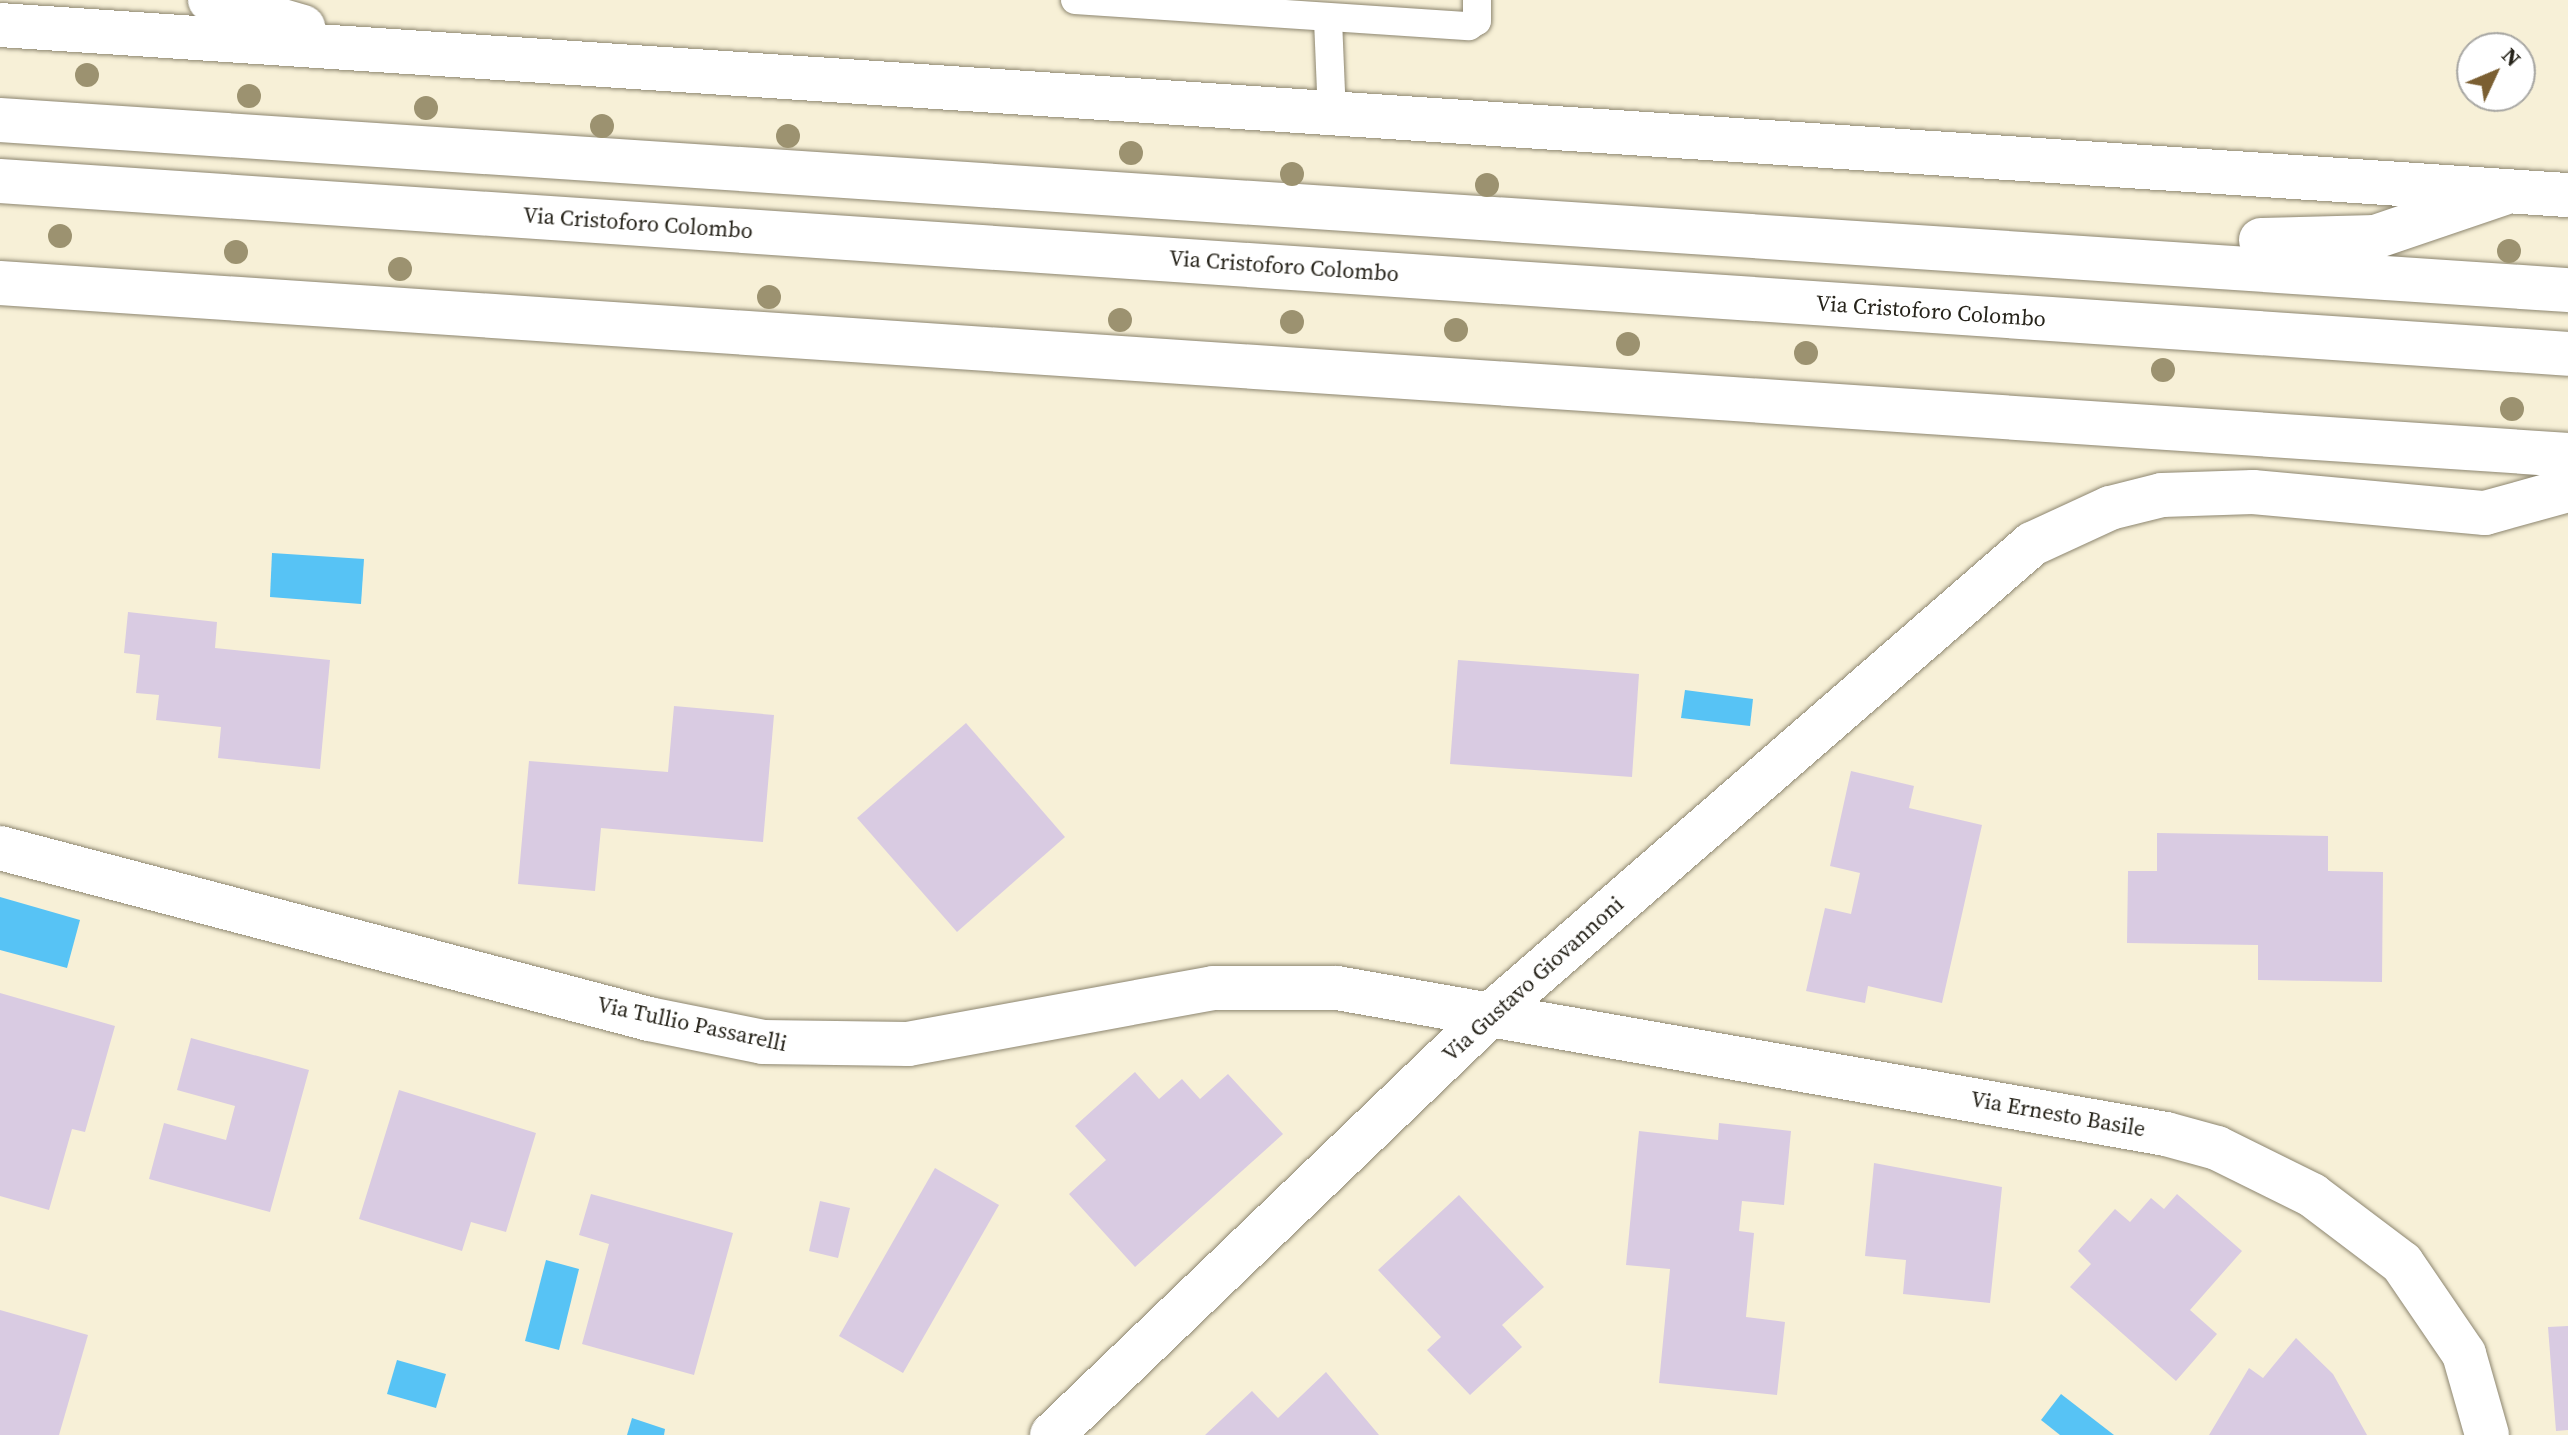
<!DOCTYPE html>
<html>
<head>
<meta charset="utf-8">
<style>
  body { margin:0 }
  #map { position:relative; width:2568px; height:1435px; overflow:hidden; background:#f7f0d7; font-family:"Source Serif 4",serif }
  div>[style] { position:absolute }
  .water>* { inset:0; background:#57c3f5 }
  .building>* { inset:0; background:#d9cbe2 }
  .roads { filter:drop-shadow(0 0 2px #8d8670) drop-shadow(0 0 2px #8d8670) }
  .lane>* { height:28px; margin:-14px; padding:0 14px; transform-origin:14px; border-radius:14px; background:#fff }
  .street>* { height:44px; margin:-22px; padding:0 22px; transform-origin:22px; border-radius:22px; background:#fff }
  .secondary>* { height:44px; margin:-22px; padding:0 22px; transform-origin:22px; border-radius:22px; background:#fff }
  .primary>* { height:44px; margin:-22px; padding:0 22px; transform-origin:22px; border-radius:22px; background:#fff }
  .highway>* { height:44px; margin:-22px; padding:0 22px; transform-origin:22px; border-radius:22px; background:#fff }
  .trees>* { width:24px; height:24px; margin:-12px; border-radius:50%; background:#9c9270 }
  span { translate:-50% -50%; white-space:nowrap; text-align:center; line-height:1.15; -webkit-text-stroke:8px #fff; paint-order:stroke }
  .street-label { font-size:22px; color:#26231a }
  .north { position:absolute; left:2456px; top:32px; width:80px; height:80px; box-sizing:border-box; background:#fff; border:2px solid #a8a7a3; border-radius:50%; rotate:46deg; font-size:22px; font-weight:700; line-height:32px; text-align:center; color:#26231a }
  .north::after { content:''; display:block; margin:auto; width:28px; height:36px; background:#7b5f32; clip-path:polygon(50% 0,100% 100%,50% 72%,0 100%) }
</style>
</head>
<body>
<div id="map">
  <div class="water">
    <div style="clip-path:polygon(272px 553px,364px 559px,361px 604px,270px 597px)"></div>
    <div style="clip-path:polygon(1685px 690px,1753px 699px,1750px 726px,1681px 718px)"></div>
    <div style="clip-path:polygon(0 897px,80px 920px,67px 968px,0 950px)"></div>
    <div style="clip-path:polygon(546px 1260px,579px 1269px,559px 1350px,525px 1341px)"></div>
    <div style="clip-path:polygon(397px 1360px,446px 1374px,436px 1408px,387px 1394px)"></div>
    <div style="clip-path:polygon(2061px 1394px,2114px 1435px,2060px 1435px,2041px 1420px)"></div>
    <div style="clip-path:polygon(632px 1418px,665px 1429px,664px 1435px,627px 1435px)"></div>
  </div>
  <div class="building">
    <div style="clip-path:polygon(128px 612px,217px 622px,215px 648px,330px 660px,320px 769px,218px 758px,221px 727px,156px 720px,159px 695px,136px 693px,140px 655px,124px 653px)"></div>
    <div style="clip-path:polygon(1458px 660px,1639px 674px,1632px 777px,1450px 764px)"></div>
    <div style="clip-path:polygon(674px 706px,774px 715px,763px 842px,601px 828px,595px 891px,518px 884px,529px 761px,668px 772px)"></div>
    <div style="clip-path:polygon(966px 723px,1065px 837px,957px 932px,857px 818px)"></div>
    <div style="clip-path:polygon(1851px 771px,1914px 786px,1909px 808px,1982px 825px,1942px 1003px,1868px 986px,1865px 1003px,1806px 991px,1825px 908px,1851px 914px,1860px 873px,1830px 866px)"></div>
    <div style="clip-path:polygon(2157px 833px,2328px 836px,2328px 871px,2383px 872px,2382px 982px,2258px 980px,2258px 945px,2127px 943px,2128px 871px,2157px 871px)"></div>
    <div style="clip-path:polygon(0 993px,115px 1026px,85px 1132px,72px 1129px,49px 1210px,0 1196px)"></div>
    <div style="clip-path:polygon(191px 1038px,309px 1070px,270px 1212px,149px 1179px,164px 1123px,226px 1140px,235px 1106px,177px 1090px)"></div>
    <div style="clip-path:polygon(1135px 1072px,1159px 1099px,1182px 1079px,1200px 1099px,1228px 1074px,1283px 1134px,1135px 1267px,1069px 1194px,1106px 1160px,1075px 1126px)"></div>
    <div style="clip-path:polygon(399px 1090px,536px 1133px,506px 1232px,471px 1222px,462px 1251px,359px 1219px)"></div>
    <div style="clip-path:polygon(1719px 1123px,1791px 1131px,1784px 1205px,1742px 1201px,1739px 1231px,1754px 1233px,1746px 1317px,1785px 1322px,1777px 1395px,1659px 1383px,1670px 1269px,1626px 1265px,1639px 1131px,1718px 1140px)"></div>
    <div style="clip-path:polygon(1874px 1163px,2002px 1187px,1990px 1303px,1903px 1294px,1906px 1260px,1865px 1256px)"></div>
    <div style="clip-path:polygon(935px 1168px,999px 1205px,903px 1373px,839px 1336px)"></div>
    <div style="clip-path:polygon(591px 1194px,733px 1233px,694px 1375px,582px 1344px,609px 1244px,579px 1235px)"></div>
    <div style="clip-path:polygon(2177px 1194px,2242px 1251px,2190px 1310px,2217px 1334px,2176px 1381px,2070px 1287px,2091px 1264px,2078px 1251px,2115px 1209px,2130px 1222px,2151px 1198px,2164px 1209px)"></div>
    <div style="clip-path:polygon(1459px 1195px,1544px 1287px,1502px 1325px,1522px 1347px,1470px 1395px,1427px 1350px,1441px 1337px,1378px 1270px)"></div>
    <div style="clip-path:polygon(820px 1201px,850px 1208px,838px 1258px,809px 1251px)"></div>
    <div style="clip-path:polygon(0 1310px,88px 1335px,59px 1435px,0 1435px)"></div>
    <div style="clip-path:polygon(2568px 1326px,2568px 1430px,2556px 1431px,2548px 1327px)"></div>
    <div style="clip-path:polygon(2296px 1338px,2333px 1374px,2367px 1435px,2209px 1435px,2249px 1368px,2263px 1378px)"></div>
    <div style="clip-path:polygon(1326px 1372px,1379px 1435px,1205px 1435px,1252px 1391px,1278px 1418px)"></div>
  </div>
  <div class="roads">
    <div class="lane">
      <div style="left:1075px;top:0;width:395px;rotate:3.8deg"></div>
      <div style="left:1469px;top:26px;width:9px;rotate:-32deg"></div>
      <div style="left:1477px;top:21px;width:21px;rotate:-90deg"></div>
      <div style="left:1328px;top:20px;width:94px;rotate:87.6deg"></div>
    </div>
    <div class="street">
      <div style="left:0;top:848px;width:671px;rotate:14.76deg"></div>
      <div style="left:649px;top:1019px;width:116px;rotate:11.4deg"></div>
      <div style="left:763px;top:1042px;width:145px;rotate:0.8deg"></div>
      <div style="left:908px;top:1044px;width:310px;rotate:-10.4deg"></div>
      <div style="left:1213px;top:988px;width:124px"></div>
      <div style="left:1337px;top:988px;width:842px;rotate:9.99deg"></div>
      <div style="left:2166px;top:1134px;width:53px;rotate:15.4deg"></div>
      <div style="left:2217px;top:1148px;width:106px;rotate:26.3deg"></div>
      <div style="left:2312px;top:1195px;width:113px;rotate:37.1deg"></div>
      <div style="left:2402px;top:1263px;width:110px;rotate:55.7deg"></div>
      <div style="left:2464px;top:1354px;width:84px;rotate:74.1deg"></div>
      <div style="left:1052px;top:1435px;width:608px;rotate:-43.8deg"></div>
      <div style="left:1491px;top:1014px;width:717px;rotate:-40.98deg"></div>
    </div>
    <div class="secondary">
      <div style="left:210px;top:0;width:97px;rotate:16.2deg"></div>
      <div style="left:0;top:25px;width:2574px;rotate:3.79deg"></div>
    </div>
    <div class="primary">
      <div style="left:0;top:283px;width:2574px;rotate:3.83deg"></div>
      <div style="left:2032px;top:544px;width:86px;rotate:-24.8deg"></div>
      <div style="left:2110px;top:508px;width:54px;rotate:-14deg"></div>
      <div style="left:2162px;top:495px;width:91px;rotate:-1.9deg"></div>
      <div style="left:2253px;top:492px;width:233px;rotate:5.2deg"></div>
      <div style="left:2485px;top:513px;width:86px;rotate:-15.5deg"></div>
    </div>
    <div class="highway">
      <div style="left:0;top:120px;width:2574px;rotate:3.79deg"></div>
      <div style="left:0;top:181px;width:2574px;rotate:3.85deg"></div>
      <div style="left:2261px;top:240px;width:114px;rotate:-1.5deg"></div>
      <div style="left:2375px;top:237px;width:139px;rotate:-18.8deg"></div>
    </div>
  </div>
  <div class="trees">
    <div style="left:87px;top:75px"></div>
    <div style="left:249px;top:96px"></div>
    <div style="left:426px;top:108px"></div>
    <div style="left:602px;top:126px"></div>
    <div style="left:788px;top:136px"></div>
    <div style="left:1131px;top:153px"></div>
    <div style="left:1292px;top:174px"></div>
    <div style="left:1487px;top:185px"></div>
    <div style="left:60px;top:236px"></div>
    <div style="left:2509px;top:251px"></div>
    <div style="left:236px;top:252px"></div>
    <div style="left:400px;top:269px"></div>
    <div style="left:769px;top:297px"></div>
    <div style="left:1120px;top:320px"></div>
    <div style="left:1292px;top:322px"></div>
    <div style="left:1456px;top:330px"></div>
    <div style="left:1628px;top:344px"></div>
    <div style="left:1806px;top:353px"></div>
    <div style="left:2163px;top:370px"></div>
    <div style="left:2512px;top:409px"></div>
  </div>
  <div class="street-label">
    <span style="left:638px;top:223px;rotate:4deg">Via Cristoforo Colombo</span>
    <span style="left:1284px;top:266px;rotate:4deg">Via Cristoforo Colombo</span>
    <span style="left:1931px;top:311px;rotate:4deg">Via Cristoforo Colombo</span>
    <span style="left:1533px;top:979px;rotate:-42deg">Via Gustavo Giovannoni</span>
    <span style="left:692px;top:1024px;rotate:12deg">Via Tullio Passarelli</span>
    <span style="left:2058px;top:1114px;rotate:10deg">Via Ernesto Basile</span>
  </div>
  <div class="north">N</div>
</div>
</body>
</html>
